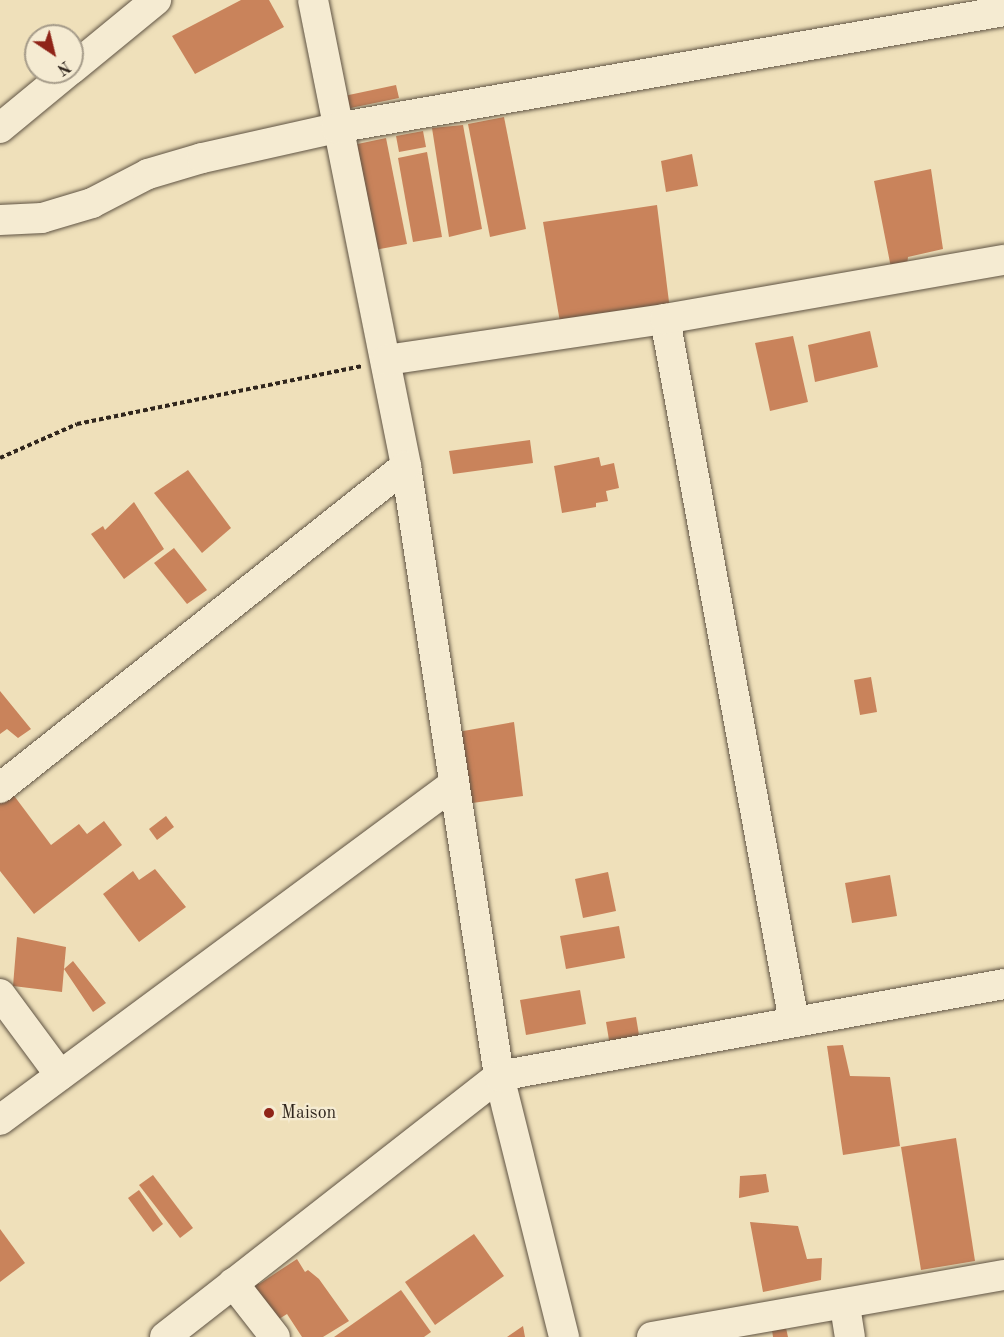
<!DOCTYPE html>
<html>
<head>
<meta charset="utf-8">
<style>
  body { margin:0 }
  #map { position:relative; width:1004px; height:1337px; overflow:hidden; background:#efe0ba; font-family:"Old Standard TT",serif }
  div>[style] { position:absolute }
  .building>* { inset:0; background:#c9835b }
  .path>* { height:4px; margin-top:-2px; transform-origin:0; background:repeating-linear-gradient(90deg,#30261d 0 4.5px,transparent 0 7.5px) }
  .roads { filter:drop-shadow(0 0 2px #605444) drop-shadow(0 0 2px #605444) }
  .minor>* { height:30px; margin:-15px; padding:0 15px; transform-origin:15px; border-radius:15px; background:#f5ebd2 }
  .dots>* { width:16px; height:16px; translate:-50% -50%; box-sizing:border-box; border:3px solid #f5ebd2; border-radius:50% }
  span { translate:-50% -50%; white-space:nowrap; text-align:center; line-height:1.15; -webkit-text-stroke:4.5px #f5ebd2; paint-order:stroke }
  .poi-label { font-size:18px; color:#30261d }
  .left { translate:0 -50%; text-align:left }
  .north { position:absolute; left:24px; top:24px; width:60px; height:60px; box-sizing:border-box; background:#f5ebd2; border:2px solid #a69c8a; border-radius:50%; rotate:145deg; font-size:16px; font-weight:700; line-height:24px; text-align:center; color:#30261d }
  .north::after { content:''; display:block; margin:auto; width:21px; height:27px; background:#8f2418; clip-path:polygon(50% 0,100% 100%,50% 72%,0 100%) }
</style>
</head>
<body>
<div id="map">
  <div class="building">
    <div style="clip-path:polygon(241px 0,269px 0,284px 27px,195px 74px,172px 36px)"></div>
    <div style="clip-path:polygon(396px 85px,399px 98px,346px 109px,344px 96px)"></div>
    <div style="clip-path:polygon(504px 117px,526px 229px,490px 237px,468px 124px)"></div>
    <div style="clip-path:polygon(463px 125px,482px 229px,449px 237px,432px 128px)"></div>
    <div style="clip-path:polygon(423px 131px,426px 147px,399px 152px,396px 136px)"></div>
    <div style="clip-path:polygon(386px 138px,407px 244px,369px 251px,348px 146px)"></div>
    <div style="clip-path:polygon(427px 152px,442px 237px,413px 242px,398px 158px)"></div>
    <div style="clip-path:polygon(692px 154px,698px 186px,666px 192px,661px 161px)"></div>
    <div style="clip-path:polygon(931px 169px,943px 249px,908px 257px,906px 274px,893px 278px,874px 181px)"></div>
    <div style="clip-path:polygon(657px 205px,670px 310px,562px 334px,543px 222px)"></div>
    <div style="clip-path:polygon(870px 331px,878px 367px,815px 382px,808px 345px)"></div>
    <div style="clip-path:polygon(793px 336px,808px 402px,770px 411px,755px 343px)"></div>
    <div style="clip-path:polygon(530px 440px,533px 463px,453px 474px,449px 451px)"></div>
    <div style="clip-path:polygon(599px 457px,601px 466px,614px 463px,619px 488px,606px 491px,608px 501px,596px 503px,596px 507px,562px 513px,554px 466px)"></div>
    <div style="clip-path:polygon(188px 470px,231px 528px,202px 553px,154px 493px)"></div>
    <div style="clip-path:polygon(134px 502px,164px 549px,124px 579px,91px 534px,103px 526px,105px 530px)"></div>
    <div style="clip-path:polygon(174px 548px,207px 590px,187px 604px,154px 563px)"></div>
    <div style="clip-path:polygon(871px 677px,877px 712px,860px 715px,854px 680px)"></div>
    <div style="clip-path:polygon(0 691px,31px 729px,18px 738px,7px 729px,0 734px)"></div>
    <div style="clip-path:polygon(514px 722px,523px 796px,465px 804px,452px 733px)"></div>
    <div style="clip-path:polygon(12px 793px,51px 845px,79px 824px,87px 834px,104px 821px,122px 845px,34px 914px,0 871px,0 803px)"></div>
    <div style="clip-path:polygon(166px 816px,174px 827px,157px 840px,149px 829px)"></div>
    <div style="clip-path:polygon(155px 869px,186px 907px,139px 942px,103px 894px,133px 871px,139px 880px)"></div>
    <div style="clip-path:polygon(608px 872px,616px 911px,583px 918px,575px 879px)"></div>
    <div style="clip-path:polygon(890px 875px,897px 916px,852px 923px,845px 883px)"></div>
    <div style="clip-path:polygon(619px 926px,625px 958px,566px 969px,560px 936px)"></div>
    <div style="clip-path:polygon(17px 937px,66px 947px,64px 969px,73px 961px,106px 1003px,93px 1012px,64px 969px,62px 992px,13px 986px)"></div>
    <div style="clip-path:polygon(580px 990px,586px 1024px,526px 1035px,520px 1000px)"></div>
    <div style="clip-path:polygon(636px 1017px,640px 1041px,610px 1046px,606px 1022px)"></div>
    <div style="clip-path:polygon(843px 1045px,850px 1076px,890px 1077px,900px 1146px,843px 1155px,827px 1046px)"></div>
    <div style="clip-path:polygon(956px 1138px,975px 1261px,921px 1270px,901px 1147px)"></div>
    <div style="clip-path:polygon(766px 1174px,769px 1192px,739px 1198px,740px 1176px)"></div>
    <div style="clip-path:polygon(153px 1175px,193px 1228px,180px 1238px,139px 1185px)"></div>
    <div style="clip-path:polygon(139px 1190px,163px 1224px,153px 1232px,128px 1198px)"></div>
    <div style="clip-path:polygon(750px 1222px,798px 1226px,807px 1259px,822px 1258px,821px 1280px,763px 1292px)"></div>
    <div style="clip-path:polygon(0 1229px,25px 1263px,0 1282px)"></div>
    <div style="clip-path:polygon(474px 1234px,504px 1276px,435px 1325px,405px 1282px)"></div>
    <div style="clip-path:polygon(297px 1259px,305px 1272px,308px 1270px,319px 1279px,349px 1321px,323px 1337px,302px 1337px,287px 1314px,271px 1324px,245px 1285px,255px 1278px,259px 1284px)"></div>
    <div style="clip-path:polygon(401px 1290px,431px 1332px,424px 1337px,334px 1337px)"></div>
    <div style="clip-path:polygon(523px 1326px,525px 1337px,507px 1337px)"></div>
    <div style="clip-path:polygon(786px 1328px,788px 1337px,773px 1337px,772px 1330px)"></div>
  </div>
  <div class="path">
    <div style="left:0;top:458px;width:84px;rotate:-23.8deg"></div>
    <div style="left:77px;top:424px;width:290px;rotate:-11.5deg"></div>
  </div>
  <div class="roads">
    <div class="minor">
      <div style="left:313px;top:0;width:475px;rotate:78.7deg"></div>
      <div style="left:406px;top:466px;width:617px;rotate:81.33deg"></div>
      <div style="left:499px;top:1076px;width:269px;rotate:76deg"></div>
      <div style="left:72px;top:69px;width:109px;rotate:-39.4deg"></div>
      <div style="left:0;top:128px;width:88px;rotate:-39.5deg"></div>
      <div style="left:0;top:220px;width:42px;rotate:-2.7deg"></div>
      <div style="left:42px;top:218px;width:52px;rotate:-16.7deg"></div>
      <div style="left:92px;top:203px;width:63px;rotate:-27.4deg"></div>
      <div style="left:148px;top:174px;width:56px;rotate:-16.5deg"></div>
      <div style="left:202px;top:158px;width:137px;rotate:-12.6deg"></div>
      <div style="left:336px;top:128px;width:678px;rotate:-9.93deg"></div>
      <div style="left:665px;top:319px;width:715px;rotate:79.6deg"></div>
      <div style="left:387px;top:360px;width:281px;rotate:-8.4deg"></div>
      <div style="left:665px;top:319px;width:344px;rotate:-9.9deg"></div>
      <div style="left:0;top:788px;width:518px;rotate:-38.42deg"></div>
      <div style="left:0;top:994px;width:101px;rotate:53.5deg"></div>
      <div style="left:0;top:1120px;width:565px;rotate:-36.5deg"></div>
      <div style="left:233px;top:1283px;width:68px;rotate:52.1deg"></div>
      <div style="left:845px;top:1306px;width:31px;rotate:81deg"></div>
      <div style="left:165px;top:1337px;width:424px;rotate:-38deg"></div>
      <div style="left:499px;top:1076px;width:513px;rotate:-10.32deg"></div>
      <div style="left:652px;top:1337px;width:357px;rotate:-10deg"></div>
    </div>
  </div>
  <div class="dots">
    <div style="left:269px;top:1113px;background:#8f2418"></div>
  </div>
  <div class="poi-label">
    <span class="left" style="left:281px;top:1113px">Maison</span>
  </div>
  <div class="north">N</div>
</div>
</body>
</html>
